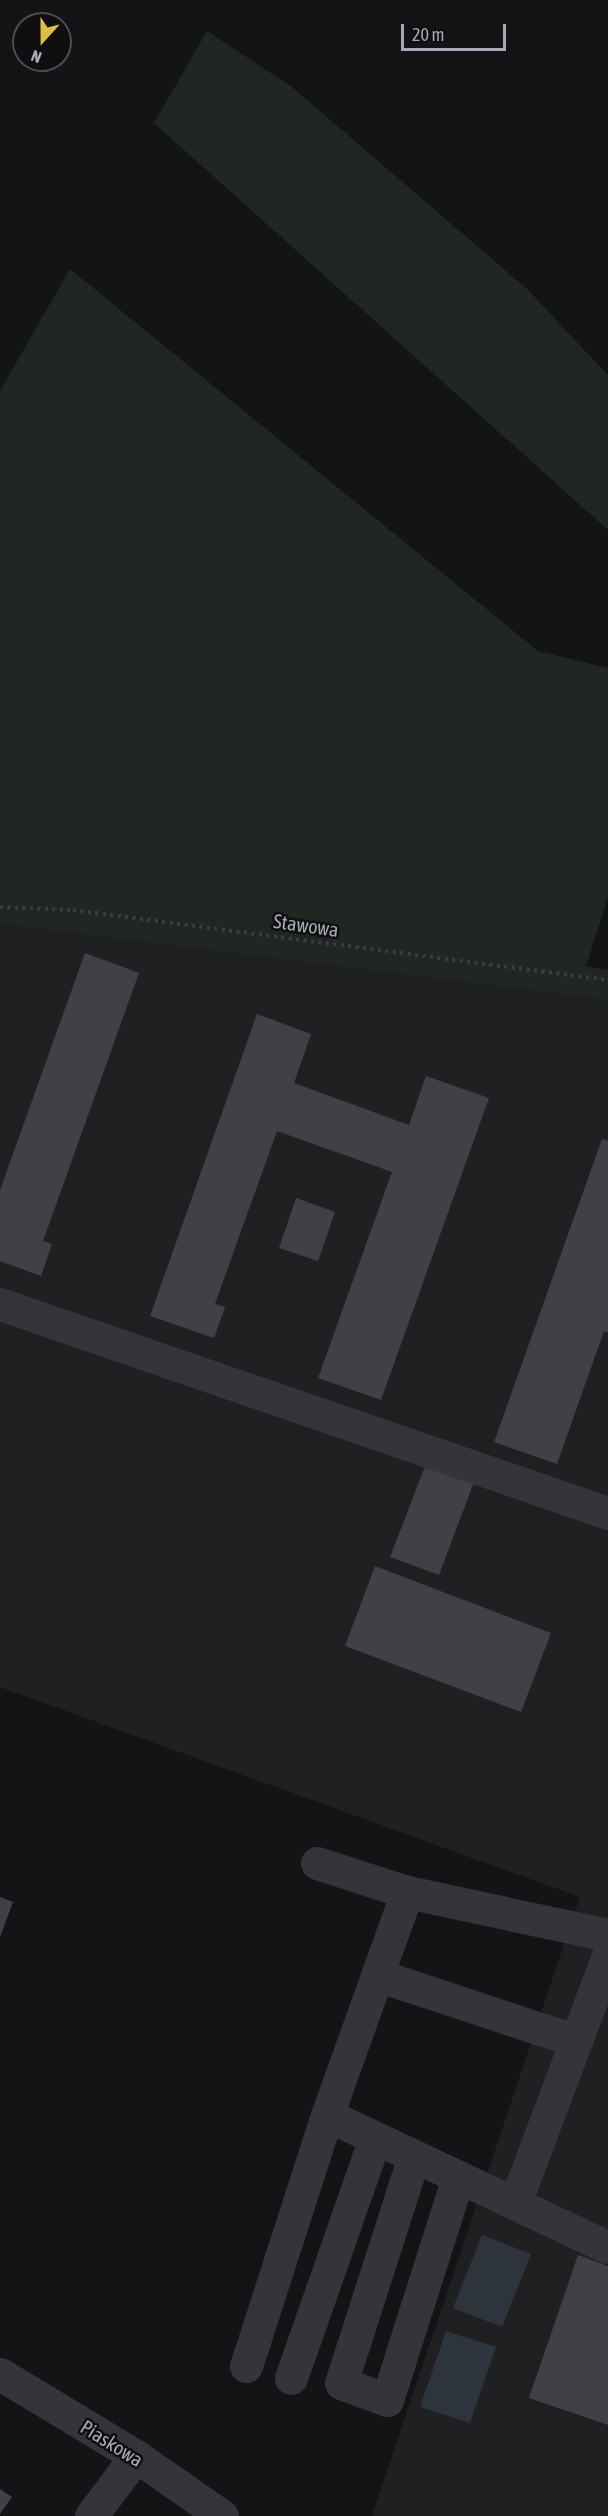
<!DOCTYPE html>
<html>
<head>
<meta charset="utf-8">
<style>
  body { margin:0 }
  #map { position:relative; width:608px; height:2516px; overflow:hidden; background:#141315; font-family:"Asap Condensed",sans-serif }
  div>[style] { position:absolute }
  .built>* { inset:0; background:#202022 }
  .green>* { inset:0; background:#202722 }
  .water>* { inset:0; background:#2e343c }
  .building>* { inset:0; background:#414145 }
  .path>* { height:4px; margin-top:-2px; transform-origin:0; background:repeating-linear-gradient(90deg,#3b3c40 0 3px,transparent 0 7.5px) }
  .minor>* { height:33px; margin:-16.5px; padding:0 16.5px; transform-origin:16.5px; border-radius:16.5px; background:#353539 }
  span { translate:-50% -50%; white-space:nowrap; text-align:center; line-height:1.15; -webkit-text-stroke:5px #0f0e10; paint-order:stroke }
  .street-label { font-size:20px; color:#a7a9b4 }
  .north { position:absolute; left:12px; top:12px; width:60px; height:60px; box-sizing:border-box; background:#0f0e10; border:2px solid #4c4c52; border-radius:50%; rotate:201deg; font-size:16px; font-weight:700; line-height:24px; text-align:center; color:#a7a9b4 }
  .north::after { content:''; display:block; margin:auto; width:21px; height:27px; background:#ddbf44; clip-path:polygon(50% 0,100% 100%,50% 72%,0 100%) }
  .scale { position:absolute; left:401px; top:24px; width:105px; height:27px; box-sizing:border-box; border:3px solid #a7a9b4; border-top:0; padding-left:8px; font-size:18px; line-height:21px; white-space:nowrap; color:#a7a9b4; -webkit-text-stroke:4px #0f0e10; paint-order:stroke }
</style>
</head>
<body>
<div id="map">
  <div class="built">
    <div style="clip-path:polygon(0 924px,608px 1000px,608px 2516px,372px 2516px,580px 1897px,0 1687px)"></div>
  </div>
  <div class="green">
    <div style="clip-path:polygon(207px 31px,292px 87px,527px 289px,608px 375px,608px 530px,154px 123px)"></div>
    <div style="clip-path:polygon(70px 269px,538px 651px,608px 668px,608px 897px,586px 966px,608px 970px,608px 1000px,0 924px,0 391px)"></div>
  </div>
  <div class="water">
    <div style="clip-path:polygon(482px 2235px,531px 2254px,502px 2327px,453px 2308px)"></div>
    <div style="clip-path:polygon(446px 2331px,496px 2347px,470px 2423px,420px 2407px)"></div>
  </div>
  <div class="building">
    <div style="clip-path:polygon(85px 953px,139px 973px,43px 1241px,52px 1244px,41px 1276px,0 1261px,0 1190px)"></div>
    <div style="clip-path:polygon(257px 1014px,311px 1034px,294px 1083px,409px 1125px,426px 1076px,489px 1098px,381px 1400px,318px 1378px,392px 1172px,277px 1131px,215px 1304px,225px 1307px,214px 1338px,150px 1316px)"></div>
    <div style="clip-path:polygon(602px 1139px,608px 1141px,608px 1333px,604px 1331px,557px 1464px,494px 1442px)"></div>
    <div style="clip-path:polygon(296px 1198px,335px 1212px,318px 1261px,279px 1248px)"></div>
    <div style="clip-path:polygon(426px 1464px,474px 1482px,439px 1575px,390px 1557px)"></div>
    <div style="clip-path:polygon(375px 1566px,551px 1633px,521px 1712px,345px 1646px)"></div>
    <div style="clip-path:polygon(0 1897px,13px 1902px,0 1937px)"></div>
    <div style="clip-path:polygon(578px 2255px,608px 2266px,608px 2425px,529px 2398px)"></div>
    <div style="clip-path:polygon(0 2489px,12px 2497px,0 2514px)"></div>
  </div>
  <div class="path">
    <div style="left:0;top:907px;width:73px;rotate:2.4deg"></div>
    <div style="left:73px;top:910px;width:540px;rotate:7.45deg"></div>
  </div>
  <div class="minor">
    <div style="left:0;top:1304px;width:643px;rotate:18.97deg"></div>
    <div style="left:317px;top:1863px;width:95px;rotate:17.9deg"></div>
    <div style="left:407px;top:1892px;width:237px;rotate:109.7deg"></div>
    <div style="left:327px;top:2115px;width:310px;rotate:25.2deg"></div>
    <div style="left:407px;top:1892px;width:206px;rotate:12.1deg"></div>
    <div style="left:377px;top:1975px;width:210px;rotate:18.3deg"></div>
    <div style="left:414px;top:2156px;width:238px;rotate:107.8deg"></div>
    <div style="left:341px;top:2383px;width:49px;rotate:20.3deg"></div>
    <div style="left:387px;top:2400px;width:234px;rotate:-72.3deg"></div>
    <div style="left:515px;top:2203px;width:264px;rotate:-69.4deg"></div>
    <div style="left:246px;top:2366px;width:264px;rotate:-72.1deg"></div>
    <div style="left:0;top:2374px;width:159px;rotate:31.1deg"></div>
    <div style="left:136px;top:2456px;width:105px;rotate:34.9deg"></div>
    <div style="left:291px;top:2378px;width:254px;rotate:-70.7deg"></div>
    <div style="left:91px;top:2516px;width:75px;rotate:-53.1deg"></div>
  </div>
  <div class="street-label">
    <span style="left:306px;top:925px;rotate:8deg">Stawowa</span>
    <span style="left:112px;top:2443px;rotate:32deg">Piaskowa</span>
  </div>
  <div class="north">N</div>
  <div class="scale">20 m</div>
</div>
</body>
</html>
